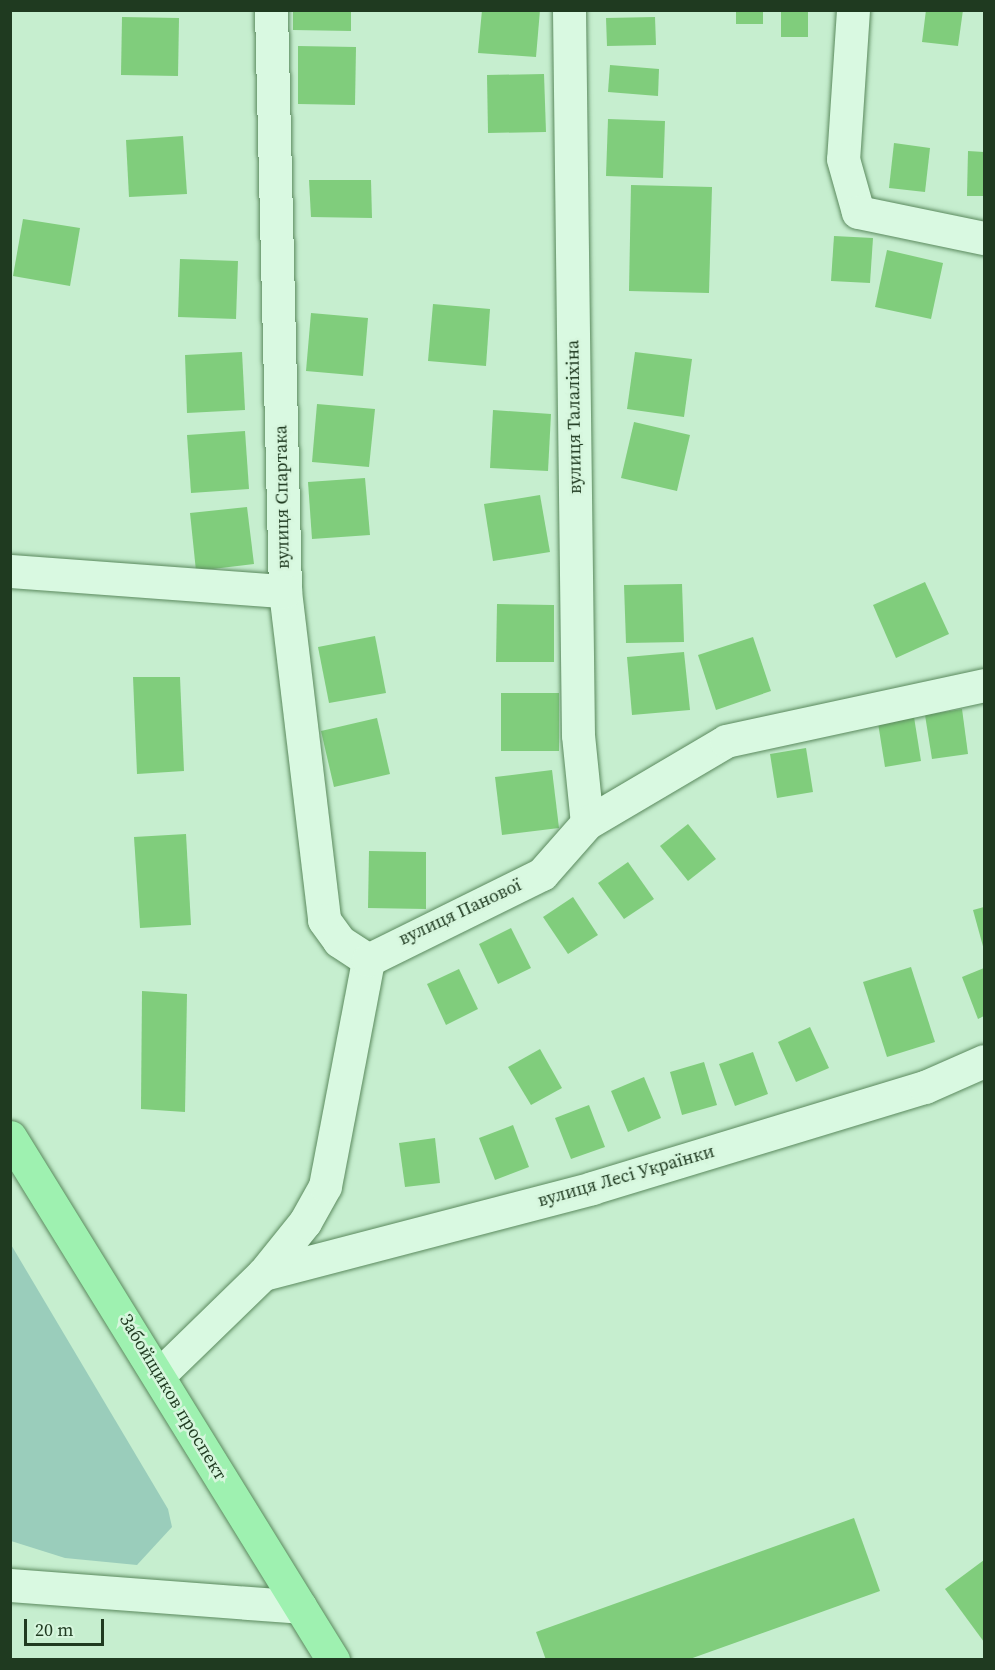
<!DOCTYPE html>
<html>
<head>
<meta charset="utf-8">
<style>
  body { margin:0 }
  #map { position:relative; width:995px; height:1670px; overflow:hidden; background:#c6eecf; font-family:"Source Serif 4",serif }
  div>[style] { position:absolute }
  .green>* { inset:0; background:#9acdbb }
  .building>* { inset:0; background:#80cd7c }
  .roads { filter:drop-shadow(0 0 2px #5b8a5e) drop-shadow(0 0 2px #5b8a5e) }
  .minor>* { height:33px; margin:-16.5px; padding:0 16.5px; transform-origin:16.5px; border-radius:16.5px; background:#d9f9e1 }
  .major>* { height:33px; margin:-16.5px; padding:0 16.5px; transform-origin:16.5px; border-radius:16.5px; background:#9ef1b0 }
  span { translate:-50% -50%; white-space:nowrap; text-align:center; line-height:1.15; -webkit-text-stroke:5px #d6f6dd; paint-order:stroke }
  .street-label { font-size:18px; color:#1f3a20 }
  .frame { position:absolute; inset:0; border:12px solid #1f3a20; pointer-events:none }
  .scale { position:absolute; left:24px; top:1619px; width:80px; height:27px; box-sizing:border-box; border:3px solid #1f3a20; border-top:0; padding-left:8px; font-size:18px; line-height:21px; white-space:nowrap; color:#1f3a20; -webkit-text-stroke:4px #d6f6dd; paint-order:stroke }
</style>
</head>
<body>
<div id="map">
  <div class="green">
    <div style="clip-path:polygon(10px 1243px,168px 1509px,172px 1527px,137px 1565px,65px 1558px,11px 1541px)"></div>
  </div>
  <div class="building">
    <div style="clip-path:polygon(293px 10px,351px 10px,351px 31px,293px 30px)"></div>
    <div style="clip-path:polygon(482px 10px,540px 10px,536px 57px,478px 53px)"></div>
    <div style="clip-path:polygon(736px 10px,763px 10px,763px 24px,736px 24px)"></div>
    <div style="clip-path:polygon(781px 10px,808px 10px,808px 37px,781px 37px)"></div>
    <div style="clip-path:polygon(926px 10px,963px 10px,958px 46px,922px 42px)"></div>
    <div style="clip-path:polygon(122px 17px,179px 18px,178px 76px,121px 75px)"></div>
    <div style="clip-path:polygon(655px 17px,656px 45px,607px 46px,606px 18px)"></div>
    <div style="clip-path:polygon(298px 46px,356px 47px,355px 105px,298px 104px)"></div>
    <div style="clip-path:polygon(610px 65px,659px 69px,658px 96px,608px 92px)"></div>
    <div style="clip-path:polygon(544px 74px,546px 132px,488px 133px,487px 75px)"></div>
    <div style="clip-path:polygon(608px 119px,665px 121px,663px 178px,606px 176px)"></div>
    <div style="clip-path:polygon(183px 136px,187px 194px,129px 197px,126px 140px)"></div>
    <div style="clip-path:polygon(894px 143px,930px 148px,925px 192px,889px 188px)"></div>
    <div style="clip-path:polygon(968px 151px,984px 152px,984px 196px,967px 196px)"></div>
    <div style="clip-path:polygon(309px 180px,371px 180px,372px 218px,311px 217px)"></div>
    <div style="clip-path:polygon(631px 185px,712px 187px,709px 293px,629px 291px)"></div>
    <div style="clip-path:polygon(23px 219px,80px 228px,70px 286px,13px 276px)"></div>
    <div style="clip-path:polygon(834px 236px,873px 238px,870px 283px,831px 281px)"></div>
    <div style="clip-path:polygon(887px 250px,943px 263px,931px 319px,875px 307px)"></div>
    <div style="clip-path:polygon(180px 259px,238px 261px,236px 319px,178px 317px)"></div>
    <div style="clip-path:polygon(433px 304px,490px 309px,486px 366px,428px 361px)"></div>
    <div style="clip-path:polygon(311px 313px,368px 318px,363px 376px,306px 371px)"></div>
    <div style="clip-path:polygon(242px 352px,245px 410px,187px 413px,185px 355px)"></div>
    <div style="clip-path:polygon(635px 352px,692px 359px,684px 417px,627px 409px)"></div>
    <div style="clip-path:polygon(317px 404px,375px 409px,369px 467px,312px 462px)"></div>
    <div style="clip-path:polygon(493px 410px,551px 414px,548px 471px,490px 468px)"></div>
    <div style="clip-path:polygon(634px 422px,690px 435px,677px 491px,621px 478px)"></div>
    <div style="clip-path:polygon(245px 431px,249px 489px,191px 493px,187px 435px)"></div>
    <div style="clip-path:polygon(365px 478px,370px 535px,312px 539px,308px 482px)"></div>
    <div style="clip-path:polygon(540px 495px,550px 552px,493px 561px,484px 504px)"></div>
    <div style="clip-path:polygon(247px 507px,254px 564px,196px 571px,190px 513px)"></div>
    <div style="clip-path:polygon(925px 582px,949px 634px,896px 658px,873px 605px)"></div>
    <div style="clip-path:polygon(682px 584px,684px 642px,626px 643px,624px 585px)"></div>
    <div style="clip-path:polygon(497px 604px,554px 605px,554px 662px,496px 662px)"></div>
    <div style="clip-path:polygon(375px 636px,386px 693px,329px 703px,318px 647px)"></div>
    <div style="clip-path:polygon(753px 637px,771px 691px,716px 710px,698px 655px)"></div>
    <div style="clip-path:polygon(684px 652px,690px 710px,632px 715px,627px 657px)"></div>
    <div style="clip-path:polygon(133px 677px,180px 677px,184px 771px,137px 774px)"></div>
    <div style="clip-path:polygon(501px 693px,559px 693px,559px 751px,501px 751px)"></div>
    <div style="clip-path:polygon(962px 709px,968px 754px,932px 759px,925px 715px)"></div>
    <div style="clip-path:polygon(914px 717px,921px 761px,885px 767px,878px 723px)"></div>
    <div style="clip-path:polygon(377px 718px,390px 774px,334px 787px,321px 731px)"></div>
    <div style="clip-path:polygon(806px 748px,813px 792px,777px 798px,770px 754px)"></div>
    <div style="clip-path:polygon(552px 770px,559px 828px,502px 835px,495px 777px)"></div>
    <div style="clip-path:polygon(688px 824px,716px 859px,688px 881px,660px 846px)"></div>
    <div style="clip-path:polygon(186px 834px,191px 925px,140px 928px,134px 837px)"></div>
    <div style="clip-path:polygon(369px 851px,426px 852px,426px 909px,368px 908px)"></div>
    <div style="clip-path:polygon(628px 862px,654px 899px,624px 919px,598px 883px)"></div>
    <div style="clip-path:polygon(573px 897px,598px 935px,568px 954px,543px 917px)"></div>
    <div style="clip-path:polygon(984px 907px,984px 950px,973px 910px)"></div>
    <div style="clip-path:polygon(511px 928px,531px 968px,498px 984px,479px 944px)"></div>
    <div style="clip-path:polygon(911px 967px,935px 1042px,887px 1057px,863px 982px)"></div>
    <div style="clip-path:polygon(984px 968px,984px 1016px,978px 1019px,962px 977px)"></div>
    <div style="clip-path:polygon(459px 969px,478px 1009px,446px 1025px,427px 984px)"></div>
    <div style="clip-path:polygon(142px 991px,187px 994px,185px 1112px,141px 1109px)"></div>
    <div style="clip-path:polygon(810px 1027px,829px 1068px,796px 1082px,778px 1042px)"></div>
    <div style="clip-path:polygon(540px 1049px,562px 1088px,531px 1105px,508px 1067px)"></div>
    <div style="clip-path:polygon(753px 1052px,768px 1094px,735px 1106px,719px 1064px)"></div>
    <div style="clip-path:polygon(704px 1062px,717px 1105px,682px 1115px,670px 1072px)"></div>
    <div style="clip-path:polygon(644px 1077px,661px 1118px,628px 1132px,611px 1091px)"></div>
    <div style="clip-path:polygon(589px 1105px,605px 1147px,571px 1159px,555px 1118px)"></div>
    <div style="clip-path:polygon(513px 1125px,529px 1167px,495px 1180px,479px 1138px)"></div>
    <div style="clip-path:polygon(435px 1138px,440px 1183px,405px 1187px,399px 1143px)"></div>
    <div style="clip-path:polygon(854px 1518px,880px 1591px,687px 1660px,546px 1660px,536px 1632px)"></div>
    <div style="clip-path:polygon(984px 1560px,984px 1642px,945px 1589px)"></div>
  </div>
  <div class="roads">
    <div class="minor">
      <div style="left:271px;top:10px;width:581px;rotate:88.62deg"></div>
      <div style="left:285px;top:591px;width:331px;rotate:83.2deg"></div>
      <div style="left:324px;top:920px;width:26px;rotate:54deg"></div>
      <div style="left:339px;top:941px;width:35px;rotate:33deg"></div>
      <div style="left:569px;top:10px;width:725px;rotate:89.29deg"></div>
      <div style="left:578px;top:735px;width:88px;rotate:84.2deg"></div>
      <div style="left:853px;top:10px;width:149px;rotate:93.8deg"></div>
      <div style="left:843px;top:159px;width:55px;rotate:74.2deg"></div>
      <div style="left:858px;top:212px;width:129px;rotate:11.7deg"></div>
      <div style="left:10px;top:571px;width:276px;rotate:4.2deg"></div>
      <div style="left:263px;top:1274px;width:340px;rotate:-14.6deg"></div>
      <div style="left:592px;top:1188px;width:348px;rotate:-16.9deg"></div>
      <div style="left:925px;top:1087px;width:64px;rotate:-23.8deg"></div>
      <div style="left:160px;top:1374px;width:144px;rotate:-44.2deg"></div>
      <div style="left:263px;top:1274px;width:67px;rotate:-51.1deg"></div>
      <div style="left:305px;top:1222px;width:41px;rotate:-60.9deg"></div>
      <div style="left:325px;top:1186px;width:230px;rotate:-79.2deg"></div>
      <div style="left:368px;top:960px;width:194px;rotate:-26.3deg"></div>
      <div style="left:542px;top:874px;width:68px;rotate:-48.6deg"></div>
      <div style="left:587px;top:823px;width:161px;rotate:-30.5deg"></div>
      <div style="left:726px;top:741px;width:264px;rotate:-12.2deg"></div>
      <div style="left:10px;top:1585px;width:291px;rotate:4.3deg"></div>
    </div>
    <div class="major">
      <div style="left:10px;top:1137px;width:615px;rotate:58.3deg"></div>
    </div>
  </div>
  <div class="street-label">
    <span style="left:574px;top:417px;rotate:-91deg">вулиця Талаліхіна</span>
    <span style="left:282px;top:497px;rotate:-91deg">вулиця Спартака</span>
    <span style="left:460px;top:912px;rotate:-25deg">вулиця Панової</span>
    <span style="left:626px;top:1176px;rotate:-16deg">вулиця Лесі Українки</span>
    <span style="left:173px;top:1397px;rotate:59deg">Забойщиков проспект</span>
  </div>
  <div class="frame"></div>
  <div class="scale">20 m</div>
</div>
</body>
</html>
